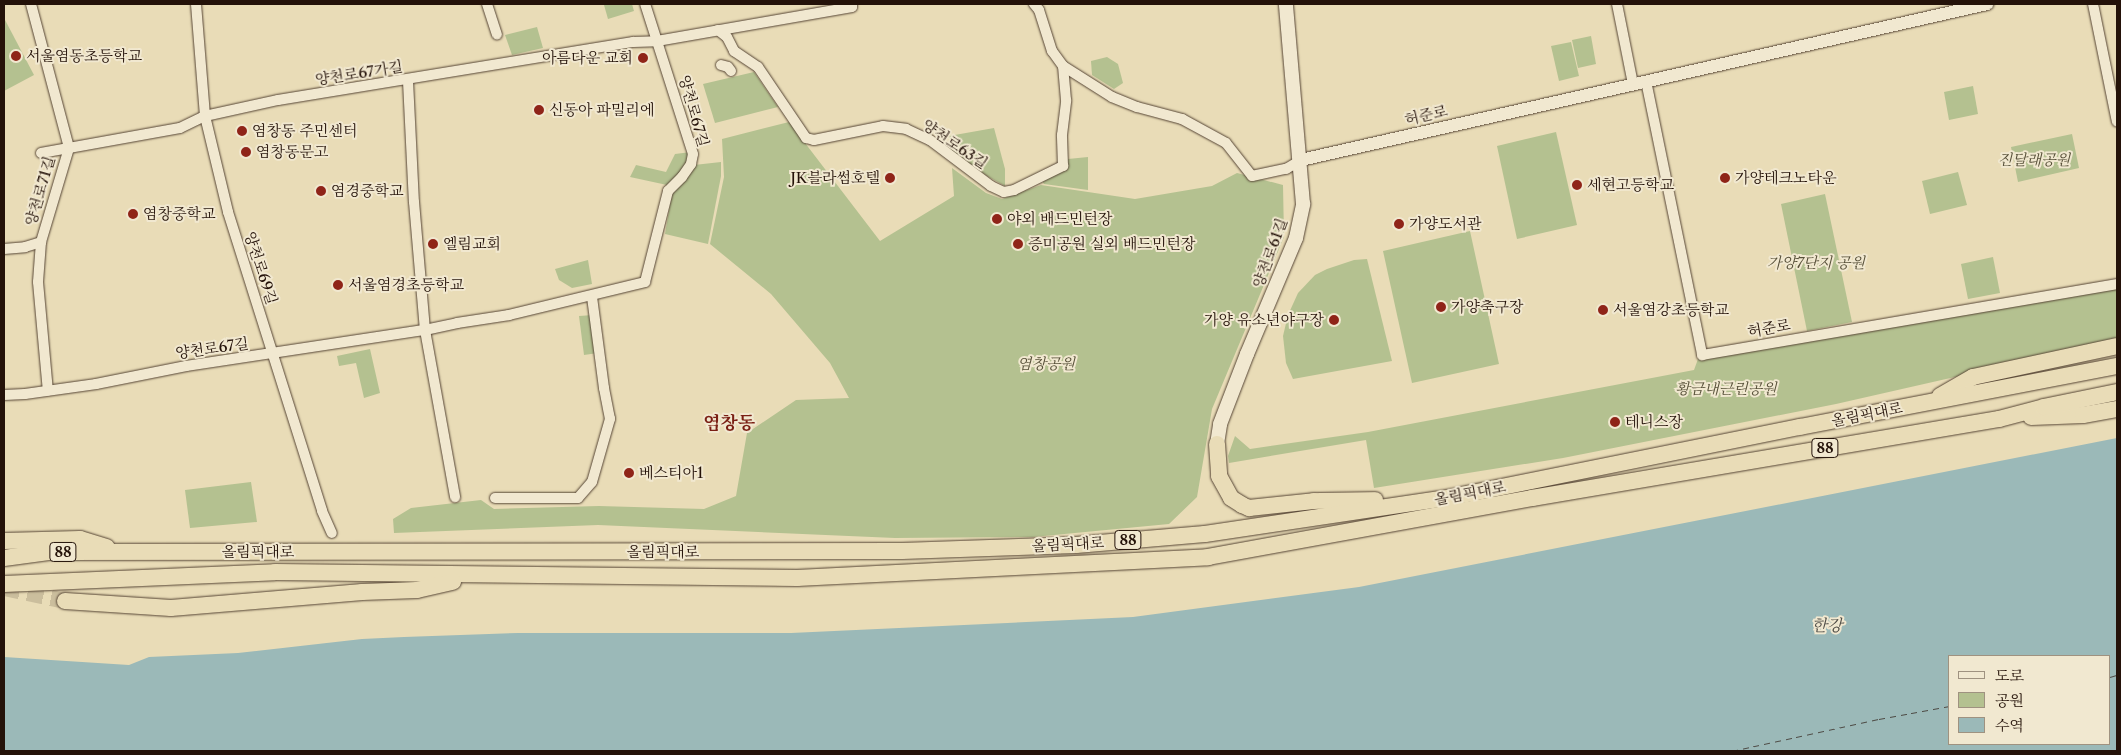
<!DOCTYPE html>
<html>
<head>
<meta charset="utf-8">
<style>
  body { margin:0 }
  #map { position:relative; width:2121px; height:755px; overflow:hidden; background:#e9dcb7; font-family:"Libre Caslon Text","Noto Serif KR",serif }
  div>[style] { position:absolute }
  .green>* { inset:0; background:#b4c190 }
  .water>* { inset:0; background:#9bb9b8 }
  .ferry>* { height:1px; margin-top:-0.5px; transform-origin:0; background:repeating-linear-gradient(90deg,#4e4c46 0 6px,transparent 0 11px) }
  .trunk-tunnel>* { height:16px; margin-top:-8px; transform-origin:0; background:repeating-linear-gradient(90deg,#cbbe9d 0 16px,transparent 0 24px) }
  .roads { filter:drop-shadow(0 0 1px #554434) drop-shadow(0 0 1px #554434) }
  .minor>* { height:10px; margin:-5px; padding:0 5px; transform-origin:5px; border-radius:5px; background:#f1e8d0 }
  .tertiary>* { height:12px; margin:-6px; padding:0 6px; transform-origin:6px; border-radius:6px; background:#f1e8d0 }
  .secondary>* { height:14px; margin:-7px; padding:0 7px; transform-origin:7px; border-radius:7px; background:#f1e8d0 }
  .trunk>* { height:16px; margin:-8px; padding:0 8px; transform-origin:8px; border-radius:8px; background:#e9dcb7 }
  .dots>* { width:14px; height:14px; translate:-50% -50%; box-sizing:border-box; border:2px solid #f1e8d0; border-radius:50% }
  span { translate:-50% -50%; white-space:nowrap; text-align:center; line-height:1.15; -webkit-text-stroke:4px #f1e8d0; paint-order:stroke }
  .shield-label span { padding:1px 4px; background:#f1e8d0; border:1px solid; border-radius:4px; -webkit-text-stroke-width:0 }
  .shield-label { font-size:14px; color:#241209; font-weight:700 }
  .poi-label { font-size:15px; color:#241209 }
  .left { translate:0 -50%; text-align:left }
  .right { translate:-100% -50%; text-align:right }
  .street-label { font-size:15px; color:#241209 }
  .park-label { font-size:15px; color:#564f38; font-style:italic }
  .water-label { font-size:16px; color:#4e4c46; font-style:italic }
  .quarter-label { font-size:18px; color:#7a1f14; font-weight:700 }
  .frame { position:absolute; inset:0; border:5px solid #241209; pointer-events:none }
  .legend { position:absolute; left:1948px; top:655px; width:162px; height:90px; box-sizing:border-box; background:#f1e8d0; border:1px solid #9f9280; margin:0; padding:6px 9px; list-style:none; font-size:15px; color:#241209 }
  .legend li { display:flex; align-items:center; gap:10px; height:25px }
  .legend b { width:25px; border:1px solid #9f9280 }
</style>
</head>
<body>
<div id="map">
  <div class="green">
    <div style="clip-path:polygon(608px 4px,632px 4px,634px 11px,608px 19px,604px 5px)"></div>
    <div style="clip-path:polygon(4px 18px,34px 75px,4px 91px)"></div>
    <div style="clip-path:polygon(537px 27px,543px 48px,512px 55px,505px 35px)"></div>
    <div style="clip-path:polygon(1591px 36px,1596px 64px,1578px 68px,1572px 40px)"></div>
    <div style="clip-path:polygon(1571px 42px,1579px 76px,1559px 81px,1551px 46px)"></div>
    <div style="clip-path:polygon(1107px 57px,1118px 64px,1123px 83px,1114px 89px,1092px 75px,1091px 61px)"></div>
    <div style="clip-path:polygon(754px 72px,778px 107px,715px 123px,703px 84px)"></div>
    <div style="clip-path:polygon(1973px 86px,1978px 114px,1949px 120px,1944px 92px)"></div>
    <div style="clip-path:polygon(789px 122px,880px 241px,954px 196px,952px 168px,986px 193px,1002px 199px,1041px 185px,1135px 199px,1212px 186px,1237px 173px,1283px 185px,1284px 237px,1212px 409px,1197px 497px,1169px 524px,1033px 537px,895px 538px,598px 525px,394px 533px,393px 519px,411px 508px,481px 500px,494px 509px,599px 506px,704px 509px,736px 496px,747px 433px,796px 400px,849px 398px,830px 363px,771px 294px,710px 244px,724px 177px,722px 139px)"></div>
    <div style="clip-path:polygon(994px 128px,1005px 169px,1005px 186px,987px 176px,950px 149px,949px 136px)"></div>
    <div style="clip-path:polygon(1556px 132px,1577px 225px,1517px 239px,1497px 146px)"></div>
    <div style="clip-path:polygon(2072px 134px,2079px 168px,2018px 182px,2011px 147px)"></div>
    <div style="clip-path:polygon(691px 152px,680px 176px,667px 185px,630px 177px,636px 165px,666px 172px,675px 154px)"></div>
    <div style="clip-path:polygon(1088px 157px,1088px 190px,1044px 184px,1042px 181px,1068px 169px,1068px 159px)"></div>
    <div style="clip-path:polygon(721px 162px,721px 176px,708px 244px,665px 234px,672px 193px,694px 165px)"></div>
    <div style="clip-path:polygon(1958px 172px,1967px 205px,1930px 214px,1922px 181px)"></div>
    <div style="clip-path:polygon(1825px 194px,1852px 322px,1807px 331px,1781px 204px)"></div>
    <div style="clip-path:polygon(1470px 231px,1499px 364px,1412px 383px,1383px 251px)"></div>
    <div style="clip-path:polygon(1993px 257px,2000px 293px,1968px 299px,1961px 264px)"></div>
    <div style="clip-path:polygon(1367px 259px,1392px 361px,1293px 379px,1286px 363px,1283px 336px,1288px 315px,1298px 293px,1315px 275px,1327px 269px,1354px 260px)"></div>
    <div style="clip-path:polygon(588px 260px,592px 284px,572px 288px,559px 280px,555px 269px)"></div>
    <div style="clip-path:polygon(2117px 288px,2117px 340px,1836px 404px,1563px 458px,1374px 488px,1366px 440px,1229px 463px,1228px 456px,1235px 436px,1250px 449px,1368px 432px,1694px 370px,1698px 359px)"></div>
    <div style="clip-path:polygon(593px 315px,598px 353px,584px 355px,579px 316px)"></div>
    <div style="clip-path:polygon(370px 349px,380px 393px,364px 398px,356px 363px,339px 366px,337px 356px)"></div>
    <div style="clip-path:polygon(251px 482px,257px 522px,190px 528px,185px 490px)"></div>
  </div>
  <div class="water">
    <div style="clip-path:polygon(evenodd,2117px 438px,2117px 751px,4px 751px,4px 657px,129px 665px,149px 657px,238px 653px,362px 639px,404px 637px,518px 633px,791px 633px,1133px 617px,1359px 587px,2117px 438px,1950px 656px,2110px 656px,2110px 744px,1950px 744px,1950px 656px)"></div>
  </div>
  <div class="ferry">
    <div style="left:2110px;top:677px;width:7px;rotate:-16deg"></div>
    <div style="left:1732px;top:751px;width:150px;rotate:-12.3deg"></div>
    <div style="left:1879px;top:719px;width:72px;rotate:-10.4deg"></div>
  </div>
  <div class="trunk-tunnel">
    <div style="left:4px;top:588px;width:62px;rotate:12deg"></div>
  </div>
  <div class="roads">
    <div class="minor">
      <div style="left:31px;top:4px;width:149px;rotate:75.2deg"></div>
      <div style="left:69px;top:148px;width:98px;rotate:106.6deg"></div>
      <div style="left:41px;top:242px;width:40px;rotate:94.3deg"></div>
      <div style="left:38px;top:282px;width:109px;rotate:84.8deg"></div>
      <div style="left:196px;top:4px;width:112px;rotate:85.4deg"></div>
      <div style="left:205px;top:116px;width:99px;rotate:76.5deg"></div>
      <div style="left:228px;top:212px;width:313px;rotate:72.5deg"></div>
      <div style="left:322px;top:511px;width:24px;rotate:66deg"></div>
      <div style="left:487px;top:4px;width:32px;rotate:72deg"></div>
      <div style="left:1617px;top:4px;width:82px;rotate:78.7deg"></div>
      <div style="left:2093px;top:4px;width:120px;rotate:78.5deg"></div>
      <div style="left:718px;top:30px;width:11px;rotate:38deg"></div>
      <div style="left:727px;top:37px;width:16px;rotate:63deg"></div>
      <div style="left:734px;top:51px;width:29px;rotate:34deg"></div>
      <div style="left:758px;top:67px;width:86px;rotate:55.9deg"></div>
      <div style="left:806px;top:138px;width:8px;rotate:14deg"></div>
      <div style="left:814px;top:140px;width:70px;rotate:-11.5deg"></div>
      <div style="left:883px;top:126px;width:23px;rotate:7deg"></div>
      <div style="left:906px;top:129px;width:26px;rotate:25deg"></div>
      <div style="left:930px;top:140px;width:76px;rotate:37deg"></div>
      <div style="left:991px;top:186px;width:14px;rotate:25deg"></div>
      <div style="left:1004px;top:192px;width:10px;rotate:-11deg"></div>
      <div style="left:1014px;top:190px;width:55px;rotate:-26.1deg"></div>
      <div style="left:1063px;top:166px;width:31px;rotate:-92deg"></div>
      <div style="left:1062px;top:135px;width:35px;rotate:-83deg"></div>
      <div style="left:1066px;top:100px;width:34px;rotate:-95deg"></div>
      <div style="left:1063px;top:66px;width:19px;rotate:-126deg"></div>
      <div style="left:1052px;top:51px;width:43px;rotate:-107.6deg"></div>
      <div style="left:1039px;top:10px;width:8px;rotate:-130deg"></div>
      <div style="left:721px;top:65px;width:7px;rotate:16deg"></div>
      <div style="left:728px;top:67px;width:5px;rotate:53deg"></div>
      <div style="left:1063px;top:66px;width:58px;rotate:32.3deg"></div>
      <div style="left:1112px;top:97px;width:27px;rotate:22deg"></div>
      <div style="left:1137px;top:107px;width:47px;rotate:14.9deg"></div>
      <div style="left:1182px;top:119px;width:50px;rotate:28.6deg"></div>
      <div style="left:1226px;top:143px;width:42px;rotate:51.8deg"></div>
      <div style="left:1252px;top:176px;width:35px;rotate:-12deg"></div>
      <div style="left:1286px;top:169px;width:17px;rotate:-31deg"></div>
      <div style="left:408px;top:81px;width:121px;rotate:87.2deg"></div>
      <div style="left:414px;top:202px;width:128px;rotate:85.1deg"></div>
      <div style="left:425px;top:330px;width:170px;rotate:79.8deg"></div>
      <div style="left:1646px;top:81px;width:280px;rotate:78.4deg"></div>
      <div style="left:1702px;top:355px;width:421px;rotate:-9.7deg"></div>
      <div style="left:41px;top:153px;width:141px;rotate:-10.2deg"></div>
      <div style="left:180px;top:128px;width:28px;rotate:-26deg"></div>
      <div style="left:205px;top:116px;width:75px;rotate:-12.4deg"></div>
      <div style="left:278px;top:100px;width:360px;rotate:-9.3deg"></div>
      <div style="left:633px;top:42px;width:24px;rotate:-2deg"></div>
      <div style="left:657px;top:41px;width:198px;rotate:-9.9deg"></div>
      <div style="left:852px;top:7px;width:3px;rotate:-90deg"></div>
      <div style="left:4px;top:249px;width:21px;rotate:-5deg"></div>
      <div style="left:25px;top:247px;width:17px;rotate:-17deg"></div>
      <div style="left:4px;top:395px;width:21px;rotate:-3deg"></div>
      <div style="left:25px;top:394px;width:72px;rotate:-8deg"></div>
      <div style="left:96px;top:384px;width:92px;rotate:-11.3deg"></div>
      <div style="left:186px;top:366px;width:242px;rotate:-8.6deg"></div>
      <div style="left:425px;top:330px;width:33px;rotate:-12deg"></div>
      <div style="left:457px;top:323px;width:53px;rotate:-8.7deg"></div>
      <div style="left:509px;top:315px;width:140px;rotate:-13.6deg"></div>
      <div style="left:645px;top:282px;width:94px;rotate:-75.8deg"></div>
      <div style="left:668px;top:191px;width:20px;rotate:-45deg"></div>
      <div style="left:682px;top:177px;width:16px;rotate:-55deg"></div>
      <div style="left:691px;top:164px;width:10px;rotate:-79deg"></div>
      <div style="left:693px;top:154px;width:157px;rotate:-107.7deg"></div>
      <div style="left:495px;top:498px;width:83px"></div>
      <div style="left:578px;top:498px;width:21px;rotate:-49deg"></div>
      <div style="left:592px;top:482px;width:66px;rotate:-74.1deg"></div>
      <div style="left:610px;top:419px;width:32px;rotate:-101deg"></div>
      <div style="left:604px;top:388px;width:92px;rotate:-97.5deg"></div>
    </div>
    <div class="tertiary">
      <div style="left:1301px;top:160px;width:704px;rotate:-12.81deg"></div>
    </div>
    <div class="secondary">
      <div style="left:1217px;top:444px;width:20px;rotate:-81deg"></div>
      <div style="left:1220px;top:424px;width:75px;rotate:-68.9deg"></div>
      <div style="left:1247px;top:354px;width:126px;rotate:-67.1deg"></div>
      <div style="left:1296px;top:238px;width:35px;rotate:-78deg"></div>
      <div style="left:1303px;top:204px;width:201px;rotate:-94.9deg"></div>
    </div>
    <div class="trunk">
      <div style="left:1940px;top:396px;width:38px;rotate:-30deg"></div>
      <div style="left:1973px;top:377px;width:147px;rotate:-12.1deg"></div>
      <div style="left:2031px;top:417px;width:52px;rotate:-2.2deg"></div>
      <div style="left:2083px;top:415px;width:35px;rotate:-10deg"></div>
      <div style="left:1217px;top:444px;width:32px;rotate:86deg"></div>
      <div style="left:1219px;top:476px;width:25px;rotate:61deg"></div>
      <div style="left:1231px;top:498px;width:13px;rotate:32deg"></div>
      <div style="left:1242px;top:505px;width:8px;rotate:23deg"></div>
      <div style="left:1249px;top:508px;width:65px;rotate:-6.1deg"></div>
      <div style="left:1314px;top:501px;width:61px;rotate:-0.9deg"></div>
      <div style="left:4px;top:541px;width:76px;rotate:-1.5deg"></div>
      <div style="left:80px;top:539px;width:28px;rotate:17deg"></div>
      <div style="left:4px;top:558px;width:45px;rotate:-7.6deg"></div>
      <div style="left:49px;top:552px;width:853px;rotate:-0.07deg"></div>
      <div style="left:902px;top:551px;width:174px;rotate:-2deg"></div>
      <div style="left:1076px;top:545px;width:129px;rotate:-4.9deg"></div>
      <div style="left:1205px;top:534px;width:250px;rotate:-8.5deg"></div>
      <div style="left:1452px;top:497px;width:355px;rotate:-11.4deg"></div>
      <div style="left:1800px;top:427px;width:323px;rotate:-10.9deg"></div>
      <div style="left:4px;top:584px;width:271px;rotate:-2.5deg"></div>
      <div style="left:275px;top:572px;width:522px;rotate:0.66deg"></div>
      <div style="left:797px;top:578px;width:412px;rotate:-2.9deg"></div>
      <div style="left:1208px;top:557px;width:329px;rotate:-10.3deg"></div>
      <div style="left:1532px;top:498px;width:474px;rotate:-9.6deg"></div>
      <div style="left:1999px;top:419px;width:47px;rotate:-14.9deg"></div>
      <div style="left:2044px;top:407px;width:75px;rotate:-11.6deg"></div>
      <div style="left:65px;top:601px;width:106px;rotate:3.8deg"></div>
      <div style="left:171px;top:608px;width:192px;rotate:-4.8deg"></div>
      <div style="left:362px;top:592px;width:55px;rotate:-2.1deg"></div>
      <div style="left:417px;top:590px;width:37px;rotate:-13deg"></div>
    </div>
  </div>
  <div class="dots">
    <div style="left:16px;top:56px;background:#8f2418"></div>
    <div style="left:643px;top:58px;background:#8f2418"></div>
    <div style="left:539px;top:110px;background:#8f2418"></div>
    <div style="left:242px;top:131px;background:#8f2418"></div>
    <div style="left:246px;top:152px;background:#8f2418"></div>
    <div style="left:890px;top:178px;background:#8f2418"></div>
    <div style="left:1725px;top:178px;background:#8f2418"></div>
    <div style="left:1577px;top:185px;background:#8f2418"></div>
    <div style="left:321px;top:191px;background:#8f2418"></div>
    <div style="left:133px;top:214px;background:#8f2418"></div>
    <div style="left:997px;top:219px;background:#8f2418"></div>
    <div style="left:1399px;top:224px;background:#8f2418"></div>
    <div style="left:433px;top:244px;background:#8f2418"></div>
    <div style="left:1018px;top:244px;background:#8f2418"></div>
    <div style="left:338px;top:285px;background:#8f2418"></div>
    <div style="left:1441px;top:307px;background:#8f2418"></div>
    <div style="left:1603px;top:310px;background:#8f2418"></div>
    <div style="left:1334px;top:320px;background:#8f2418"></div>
    <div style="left:1615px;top:422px;background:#8f2418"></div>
    <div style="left:629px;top:473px;background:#8f2418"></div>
  </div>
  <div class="shield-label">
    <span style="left:1825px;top:448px">88</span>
    <span style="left:1128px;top:540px">88</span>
    <span style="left:63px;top:552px">88</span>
  </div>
  <div class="poi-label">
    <span class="left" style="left:26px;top:56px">서울염동초등학교</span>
    <span class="right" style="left:633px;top:58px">아름다운 교회</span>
    <span class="left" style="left:549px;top:110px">신동아 파밀리에</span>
    <span class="left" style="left:252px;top:131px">염창동 주민센터</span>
    <span class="left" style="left:256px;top:152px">염창동문고</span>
    <span class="right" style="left:880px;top:178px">JK블라썸호텔</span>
    <span class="left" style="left:1735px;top:178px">가양테크노타운</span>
    <span class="left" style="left:1587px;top:185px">세현고등학교</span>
    <span class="left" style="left:331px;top:191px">염경중학교</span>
    <span class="left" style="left:143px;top:214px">염창중학교</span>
    <span class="left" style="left:1007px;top:219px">야외 배드민턴장</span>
    <span class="left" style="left:1409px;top:224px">가양도서관</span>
    <span class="left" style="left:443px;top:244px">엘림교회</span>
    <span class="left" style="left:1028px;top:244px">증미공원 실외 배드민턴장</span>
    <span class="left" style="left:348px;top:285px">서울염경초등학교</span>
    <span class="left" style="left:1451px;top:307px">가양축구장</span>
    <span class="left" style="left:1613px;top:310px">서울염강초등학교</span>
    <span class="right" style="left:1324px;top:320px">가양 유소년야구장</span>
    <span class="left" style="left:1625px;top:422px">테니스장</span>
    <span class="left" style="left:639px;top:473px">베스티아1</span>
  </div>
  <div class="street-label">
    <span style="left:359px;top:73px;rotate:-9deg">양천로67가길</span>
    <span style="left:694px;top:111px;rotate:74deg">양천로67길</span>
    <span style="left:1426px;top:115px;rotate:-13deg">허준로</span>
    <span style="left:955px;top:144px;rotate:34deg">양천로63길</span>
    <span style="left:40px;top:191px;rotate:-74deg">양천로71길</span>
    <span style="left:1270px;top:253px;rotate:-70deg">양천로61길</span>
    <span style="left:261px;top:268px;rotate:72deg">양천로69길</span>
    <span style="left:1769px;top:328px;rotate:-10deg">허준로</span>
    <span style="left:212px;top:348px;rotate:-8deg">양천로67길</span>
    <span style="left:1867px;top:414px;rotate:-11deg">올림픽대로</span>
    <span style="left:1470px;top:493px;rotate:-11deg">올림픽대로</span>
    <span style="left:1068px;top:544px;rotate:-3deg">올림픽대로</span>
    <span style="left:258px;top:552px">올림픽대로</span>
    <span style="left:663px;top:552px">올림픽대로</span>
  </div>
  <div class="park-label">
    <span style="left:2034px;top:160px">진달래공원</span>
    <span style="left:1816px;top:263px">가양7단지 공원</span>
    <span style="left:1046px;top:364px">염창공원</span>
    <span style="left:1726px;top:389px">황금내근린공원</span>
  </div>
  <div class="water-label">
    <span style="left:1827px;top:625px">한강</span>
  </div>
  <div class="quarter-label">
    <span style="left:729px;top:423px">염창동</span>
  </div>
  <div class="frame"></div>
  <ul class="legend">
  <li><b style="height:6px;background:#f1e8d0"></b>도로</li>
  <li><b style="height:14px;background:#b4c190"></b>공원</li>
  <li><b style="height:14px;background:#9bb9b8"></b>수역</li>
  </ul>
</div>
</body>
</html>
